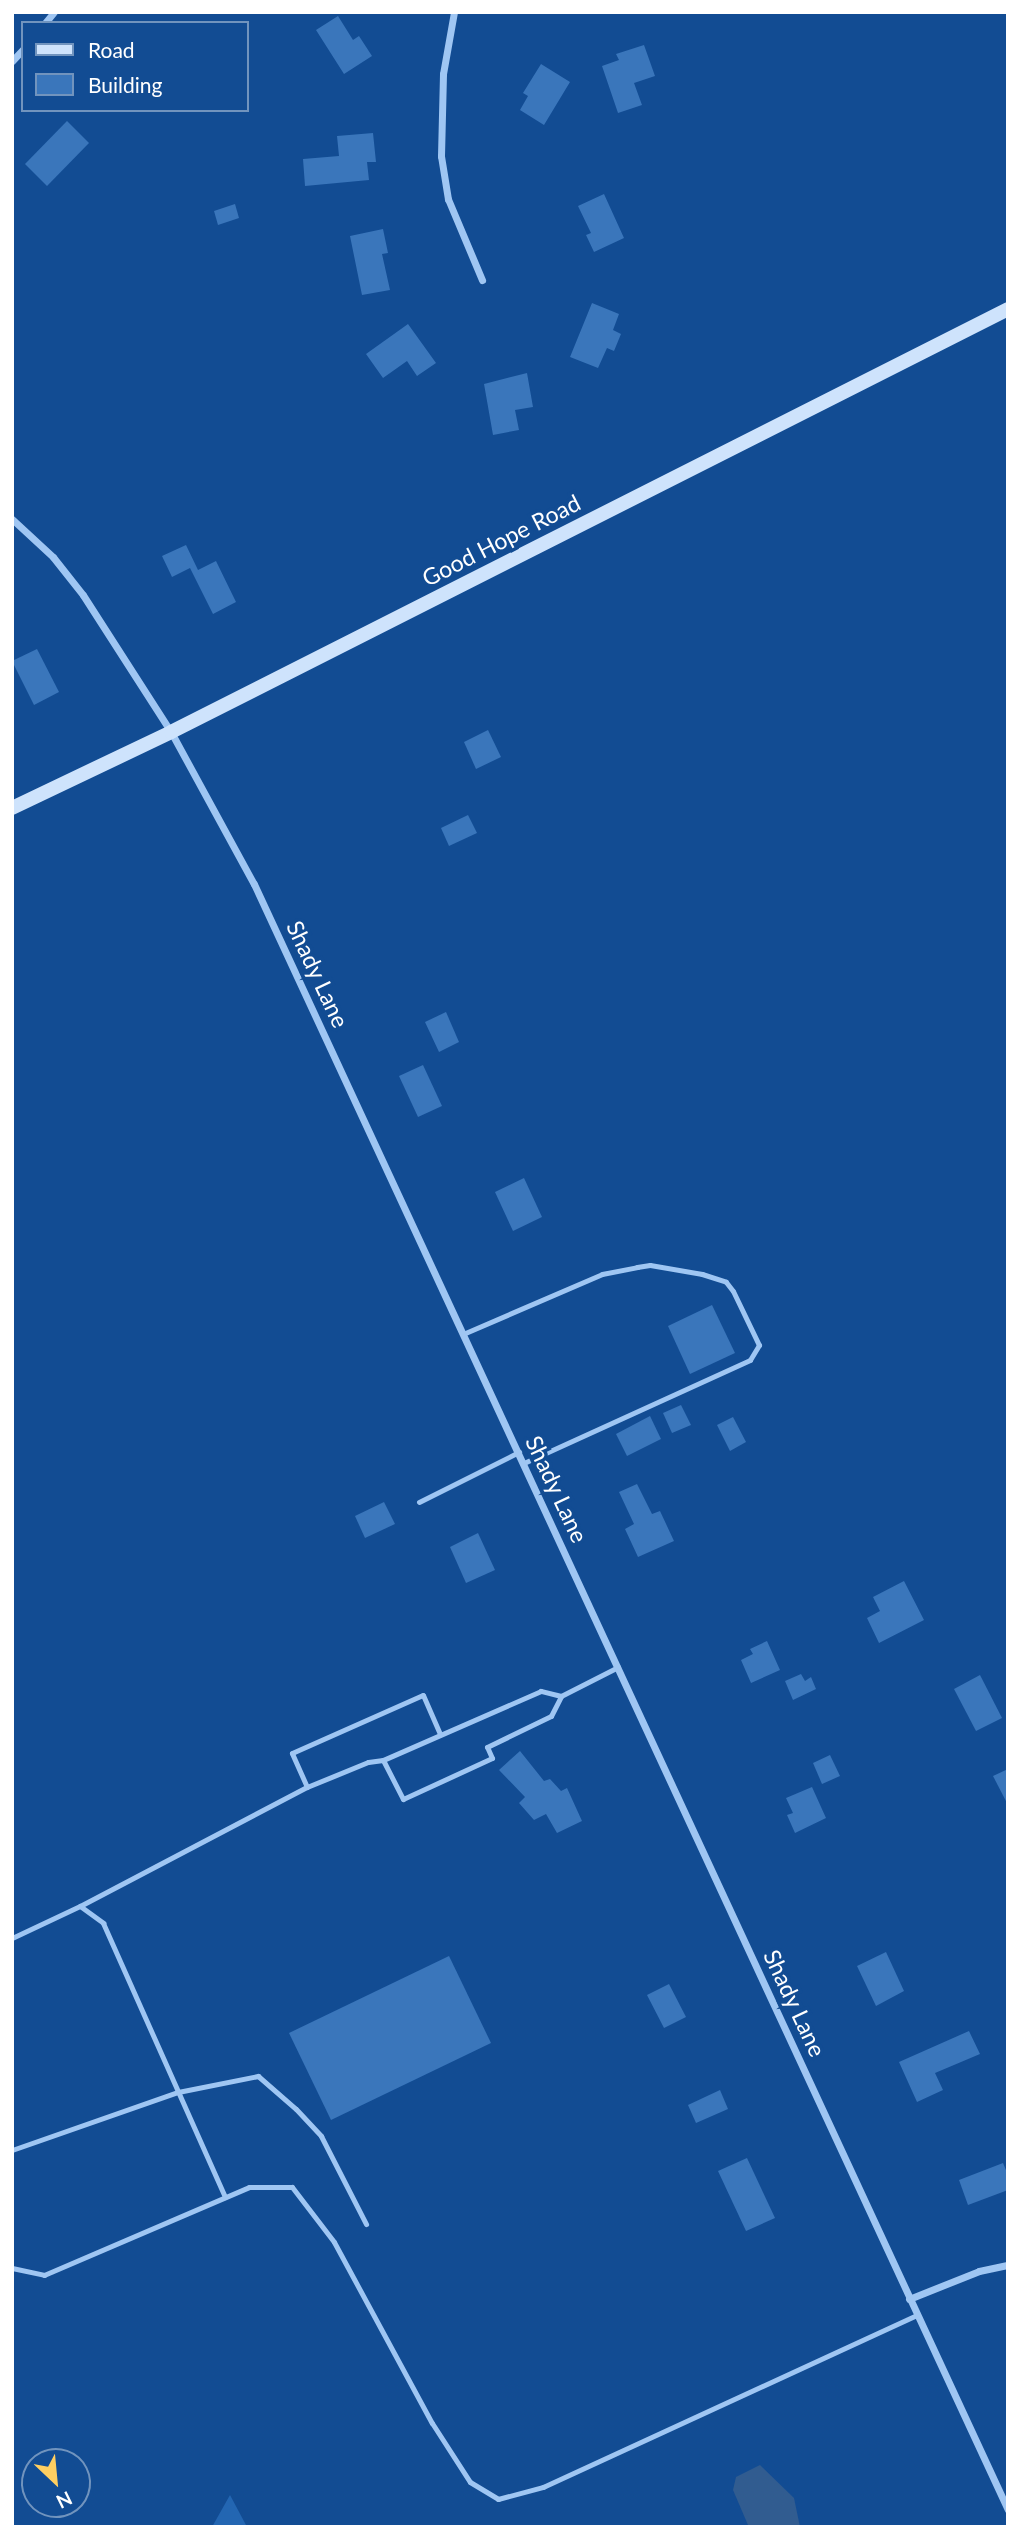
<!DOCTYPE html>
<html>
<head>
<meta charset="utf-8">
<style>
  body { margin:0 }
  #map { position:relative; width:1020px; height:2539px; overflow:hidden; background:#124c93; font-family:Lato,sans-serif }
  div>[style] { position:absolute }
  .green>* { inset:0; background:#2366b2 }
  .water>* { inset:0; background:#315c90 }
  .building>* { inset:0; background:#3a76bb }
  .lane>* { height:5px; margin:-2.5px; padding:0 2.5px; transform-origin:2.5px; border-radius:2.5px; background:#9fc6f3 }
  .street>* { height:7px; margin:-3.5px; padding:0 3.5px; transform-origin:3.5px; border-radius:3.5px; background:#9fc6f3 }
  .secondary>* { height:14px; margin:-7px; padding:0 7px; transform-origin:7px; border-radius:7px; background:#cee3fc }
  span { translate:-50% -50%; white-space:nowrap; text-align:center; line-height:1.15; -webkit-text-stroke:7px #124c93; paint-order:stroke }
  .street-label { font-size:23px; color:#fff }
  .frame { position:absolute; inset:0; border:14px solid #fff; pointer-events:none }
  .legend { position:absolute; left:21px; top:21px; width:228px; height:91px; box-sizing:border-box; background:#124c93; border:2px solid #7194be; margin:0; padding:9px 12px; list-style:none; font-size:21px; color:#fff }
  .legend li { display:flex; align-items:center; gap:14px; height:35px }
  .legend b { width:35px; border:2px solid #7194be }
  .north { position:absolute; left:21px; top:2448px; width:70px; height:70px; box-sizing:border-box; background:#124c93; border:2px solid #7194be; border-radius:50%; rotate:154deg; font-size:19px; font-weight:700; line-height:28px; text-align:center; color:#fff }
  .north::after { content:''; display:block; margin:auto; width:24px; height:32px; background:#ffcf61; clip-path:polygon(50% 0,100% 100%,50% 72%,0 100%) }
</style>
</head>
<body>
<div id="map">
  <div class="green">
    <div style="clip-path:polygon(230px 2495px,247px 2527px,212px 2527px)"></div>
  </div>
  <div class="water">
    <div style="clip-path:polygon(760px 2465px,794px 2498px,800px 2527px,748px 2525px,733px 2490px,736px 2477px)"></div>
  </div>
  <div class="building">
    <div style="clip-path:polygon(338px 16px,353px 40px,359px 36px,372px 56px,344px 74px,316px 30px)"></div>
    <div style="clip-path:polygon(644px 45px,655px 76px,634px 83px,642px 105px,618px 113px,602px 66px,619px 60px,616px 54px)"></div>
    <div style="clip-path:polygon(541px 64px,570px 82px,544px 125px,520px 110px,528px 96px,523px 93px)"></div>
    <div style="clip-path:polygon(67px 121px,89px 143px,47px 186px,25px 164px)"></div>
    <div style="clip-path:polygon(373px 133px,376px 162px,367px 162px,369px 180px,305px 186px,303px 159px,339px 156px,337px 136px)"></div>
    <div style="clip-path:polygon(604px 194px,624px 238px,594px 252px,586px 235px,591px 233px,578px 206px)"></div>
    <div style="clip-path:polygon(235px 204px,239px 218px,218px 225px,214px 211px)"></div>
    <div style="clip-path:polygon(383px 229px,388px 253px,382px 254px,390px 290px,362px 295px,350px 236px)"></div>
    <div style="clip-path:polygon(592px 303px,619px 314px,613px 330px,621px 334px,614px 351px,607px 348px,598px 368px,570px 357px)"></div>
    <div style="clip-path:polygon(408px 324px,436px 363px,417px 376px,407px 361px,383px 378px,366px 354px)"></div>
    <div style="clip-path:polygon(527px 373px,533px 407px,515px 410px,519px 430px,493px 435px,484px 384px)"></div>
    <div style="clip-path:polygon(186px 545px,198px 570px,216px 561px,236px 602px,213px 614px,190px 568px,172px 577px,162px 556px)"></div>
    <div style="clip-path:polygon(37px 649px,59px 692px,34px 705px,12px 661px)"></div>
    <div style="clip-path:polygon(488px 730px,501px 757px,476px 769px,464px 742px)"></div>
    <div style="clip-path:polygon(468px 815px,477px 833px,449px 846px,441px 828px)"></div>
    <div style="clip-path:polygon(446px 1012px,459px 1042px,439px 1052px,425px 1022px)"></div>
    <div style="clip-path:polygon(423px 1065px,442px 1106px,418px 1117px,399px 1076px)"></div>
    <div style="clip-path:polygon(524px 1178px,542px 1217px,513px 1231px,495px 1192px)"></div>
    <div style="clip-path:polygon(712px 1305px,735px 1353px,690px 1374px,668px 1326px)"></div>
    <div style="clip-path:polygon(681px 1405px,691px 1425px,672px 1433px,663px 1413px)"></div>
    <div style="clip-path:polygon(650px 1416px,661px 1439px,627px 1456px,616px 1434px)"></div>
    <div style="clip-path:polygon(733px 1417px,746px 1442px,730px 1451px,717px 1425px)"></div>
    <div style="clip-path:polygon(637px 1484px,652px 1514px,660px 1511px,674px 1541px,638px 1557px,625px 1529px,634px 1524px,619px 1492px)"></div>
    <div style="clip-path:polygon(384px 1502px,395px 1524px,365px 1538px,355px 1516px)"></div>
    <div style="clip-path:polygon(478px 1533px,495px 1570px,466px 1583px,450px 1547px)"></div>
    <div style="clip-path:polygon(904px 1581px,924px 1620px,879px 1643px,867px 1618px,880px 1611px,873px 1597px)"></div>
    <div style="clip-path:polygon(767px 1641px,780px 1670px,751px 1683px,741px 1660px,753px 1654px,750px 1649px)"></div>
    <div style="clip-path:polygon(801px 1674px,805px 1681px,811px 1677px,816px 1689px,793px 1700px,785px 1681px)"></div>
    <div style="clip-path:polygon(980px 1675px,1002px 1718px,976px 1731px,954px 1689px)"></div>
    <div style="clip-path:polygon(520px 1751px,544px 1781px,550px 1779px,561px 1791px,567px 1788px,582px 1821px,557px 1833px,546px 1814px,534px 1820px,519px 1803px,525px 1797px,499px 1770px)"></div>
    <div style="clip-path:polygon(830px 1755px,840px 1776px,822px 1784px,813px 1763px)"></div>
    <div style="clip-path:polygon(1008px 1769px,1008px 1805px,993px 1776px)"></div>
    <div style="clip-path:polygon(812px 1787px,826px 1818px,795px 1833px,787px 1815px,793px 1813px,786px 1798px)"></div>
    <div style="clip-path:polygon(886px 1952px,904px 1991px,876px 2006px,857px 1966px)"></div>
    <div style="clip-path:polygon(449px 1956px,491px 2043px,331px 2120px,289px 2033px)"></div>
    <div style="clip-path:polygon(669px 1984px,686px 2017px,664px 2028px,647px 1995px)"></div>
    <div style="clip-path:polygon(969px 2031px,980px 2054px,935px 2073px,943px 2090px,917px 2102px,899px 2062px)"></div>
    <div style="clip-path:polygon(720px 2090px,728px 2109px,696px 2123px,688px 2105px)"></div>
    <div style="clip-path:polygon(747px 2158px,775px 2218px,746px 2231px,718px 2171px)"></div>
    <div style="clip-path:polygon(1003px 2163px,1008px 2175px,1008px 2190px,968px 2205px,959px 2180px)"></div>
  </div>
  <div class="lane">
    <div style="left:463px;top:1334px;width:151px;rotate:-23.3deg"></div>
    <div style="left:602px;top:1274px;width:36px;rotate:-11deg"></div>
    <div style="left:637px;top:1267px;width:13px;rotate:-9deg"></div>
    <div style="left:650px;top:1265px;width:53px;rotate:9.8deg"></div>
    <div style="left:702px;top:1274px;width:25px;rotate:18deg"></div>
    <div style="left:726px;top:1282px;width:11px;rotate:52deg"></div>
    <div style="left:733px;top:1291px;width:60px;rotate:64.3deg"></div>
    <div style="left:759px;top:1345px;width:17px;rotate:121deg"></div>
    <div style="left:750px;top:1360px;width:248px;rotate:155.5deg"></div>
    <div style="left:419px;top:1502px;width:112px;rotate:-26.6deg"></div>
    <div style="left:561px;top:1696px;width:21px;rotate:-166deg"></div>
    <div style="left:541px;top:1691px;width:172px;rotate:156.4deg"></div>
    <div style="left:383px;top:1760px;width:44px;rotate:62.9deg"></div>
    <div style="left:403px;top:1799px;width:98px;rotate:-24.7deg"></div>
    <div style="left:492px;top:1758px;width:12px;rotate:-114deg"></div>
    <div style="left:487px;top:1747px;width:71px;rotate:-25.8deg"></div>
    <div style="left:551px;top:1716px;width:22px;rotate:-63deg"></div>
    <div style="left:561px;top:1696px;width:64px;rotate:-27deg"></div>
    <div style="left:383px;top:1760px;width:15px;rotate:172deg"></div>
    <div style="left:368px;top:1762px;width:66px;rotate:157.7deg"></div>
    <div style="left:307px;top:1787px;width:37px;rotate:-114deg"></div>
    <div style="left:292px;top:1753px;width:143px;rotate:-23.9deg"></div>
    <div style="left:423px;top:1695px;width:43px;rotate:66.4deg"></div>
    <div style="left:80px;top:1906px;width:256px;rotate:-27.7deg"></div>
    <div style="left:12px;top:1938px;width:75px;rotate:-25.2deg"></div>
    <div style="left:80px;top:1906px;width:29px;rotate:36deg"></div>
    <div style="left:103px;top:1923px;width:300px;rotate:66deg"></div>
    <div style="left:12px;top:2150px;width:176px;rotate:-19.3deg"></div>
    <div style="left:178px;top:2092px;width:82px;rotate:-11.3deg"></div>
    <div style="left:258px;top:2076px;width:50px;rotate:41deg"></div>
    <div style="left:296px;top:2109px;width:37px;rotate:47deg"></div>
    <div style="left:321px;top:2136px;width:99px;rotate:62.9deg"></div>
    <div style="left:12px;top:2268px;width:33px;rotate:12deg"></div>
    <div style="left:44px;top:2275px;width:223px;rotate:-23.2deg"></div>
    <div style="left:249px;top:2187px;width:43px"></div>
    <div style="left:292px;top:2187px;width:69px;rotate:52.6deg"></div>
    <div style="left:334px;top:2242px;width:206px;rotate:61.6deg"></div>
    <div style="left:432px;top:2423px;width:70px;rotate:57.2deg"></div>
    <div style="left:470px;top:2482px;width:33px;rotate:31deg"></div>
    <div style="left:498px;top:2499px;width:47px;rotate:-14.9deg"></div>
    <div style="left:543px;top:2487px;width:412px;rotate:-24.7deg"></div>
  </div>
  <div class="street">
    <div style="left:454px;top:12px;width:63px;rotate:100.1deg"></div>
    <div style="left:443px;top:74px;width:82px;rotate:91.4deg"></div>
    <div style="left:441px;top:156px;width:44px;rotate:80.8deg"></div>
    <div style="left:448px;top:199px;width:88px;rotate:67.2deg"></div>
    <div style="left:45px;top:23px;width:14px;rotate:-51deg"></div>
    <div style="left:12px;top:61px;width:16px;rotate:-47deg"></div>
    <div style="left:12px;top:519px;width:56px;rotate:42.8deg"></div>
    <div style="left:53px;top:557px;width:48px;rotate:51.7deg"></div>
    <div style="left:83px;top:595px;width:163px;rotate:57.3deg"></div>
    <div style="left:171px;top:732px;width:173px;rotate:61.4deg"></div>
    <div style="left:254px;top:884px;width:1792px;rotate:65.12deg"></div>
    <div style="left:909px;top:2299px;width:75px;rotate:-21.8deg"></div>
    <div style="left:979px;top:2271px;width:30px;rotate:-12deg"></div>
  </div>
  <div class="secondary">
    <div style="left:12px;top:808px;width:176px;rotate:-25.5deg"></div>
    <div style="left:171px;top:732px;width:938px;rotate:-26.81deg"></div>
  </div>
  <div class="street-label">
    <span style="left:501px;top:540px;rotate:-27deg">Good Hope Road</span>
    <span style="left:318px;top:974px;rotate:65deg">Shady Lane</span>
    <span style="left:557px;top:1489px;rotate:65deg">Shady Lane</span>
    <span style="left:795px;top:2003px;rotate:65deg">Shady Lane</span>
  </div>
  <div class="frame"></div>
  <ul class="legend">
  <li><b style="height:9px;background:#cee3fc"></b>Road</li>
  <li><b style="height:19px;background:#3a76bb"></b>Building</li>
  </ul>
  <div class="north">N</div>
</div>
</body>
</html>
